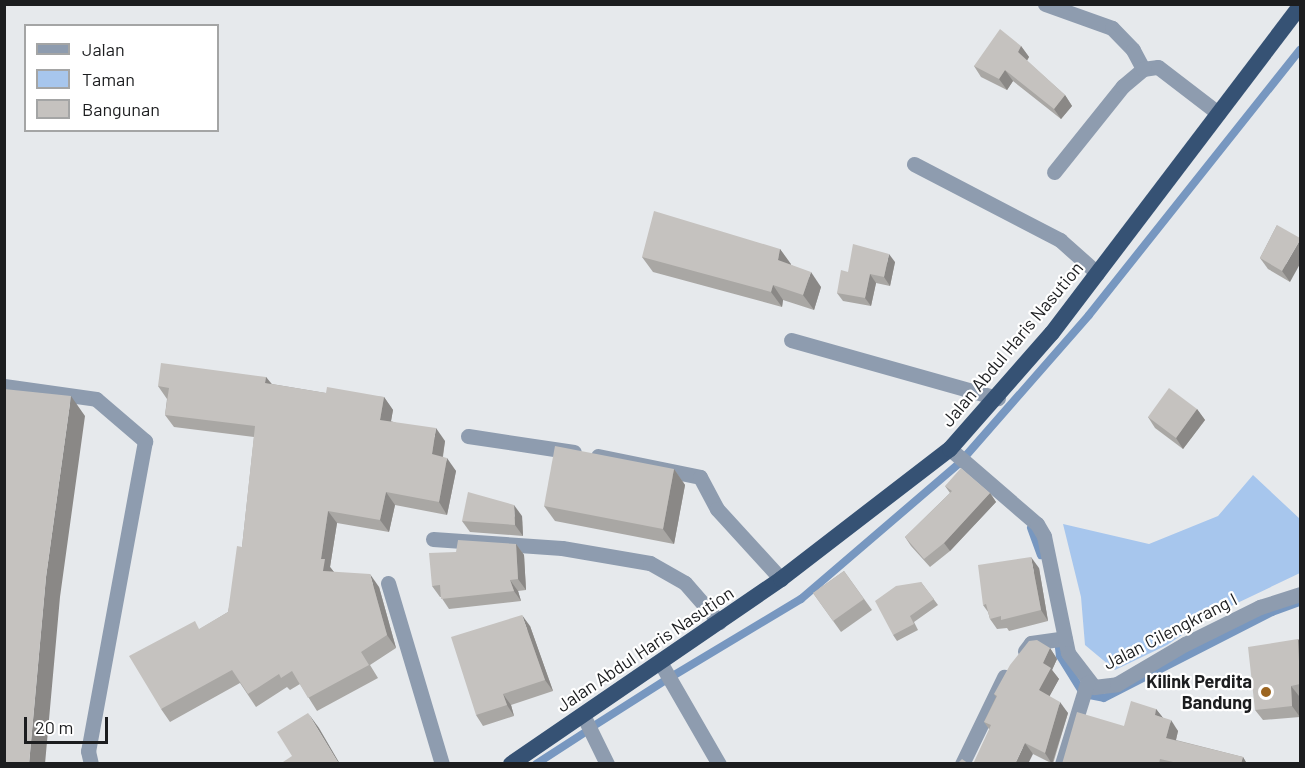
<!DOCTYPE html>
<html>
<head>
<meta charset="utf-8">
<style>
  body { margin:0 }
  #map { position:relative; width:1305px; height:768px; overflow:hidden; background:#e6e9ec; font-family:Barlow,sans-serif }
  div>[style] { position:absolute }
  .green>* { inset:0; background:#a7c6ed }
  .stream>* { height:8px; margin:-4px; padding:0 4px; transform-origin:4px; border-radius:4px; background:#7797c0 }
  .service>* { height:15px; margin:-7.5px; padding:0 7.5px; transform-origin:7.5px; border-radius:7.5px; background:#8e9caf }
  .minor>* { height:15px; margin:-7.5px; padding:0 7.5px; transform-origin:7.5px; border-radius:7.5px; background:#8e9caf }
  .trunk>* { height:16px; margin:-8px; padding:0 8px; transform-origin:8px; border-radius:8px; background:#365274 }
  .wall>* { inset:0; background:#a9a7a4 }
  .shaded-wall>* { inset:0; background:#8a8886 }
  .building>* { inset:0; background:#c5c2bf }
  .dots>* { width:16px; height:16px; translate:-50% -50%; box-sizing:border-box; border:3px solid #fff; border-radius:50% }
  span { translate:-50% -50%; white-space:nowrap; text-align:center; line-height:1.15; -webkit-text-stroke:4.5px #fff; paint-order:stroke }
  .street-label { font-size:18px; color:#1c1d1f }
  .poi-label { font-size:18px; color:#1c1d1f; font-weight:700 }
  .right { translate:-100% -50%; text-align:right }
  .frame { position:absolute; inset:0; border:6px solid #1c1d1f; pointer-events:none }
  .legend { position:absolute; left:24px; top:24px; width:195px; height:108px; box-sizing:border-box; background:#fff; border:2px solid #a4a5a5; margin:0; padding:8px 10px; list-style:none; font-size:18px; color:#1c1d1f }
  .legend li { display:flex; align-items:center; gap:12px; height:30px }
  .legend b { width:30px; border:2px solid #a4a5a5 }
  .scale { position:absolute; left:24px; top:717px; width:84px; height:27px; box-sizing:border-box; border:3px solid #1c1d1f; border-top:0; padding-left:8px; font-size:18px; line-height:21px; white-space:nowrap; color:#1c1d1f; -webkit-text-stroke:4px #fff; paint-order:stroke }
</style>
</head>
<body>
<div id="map">
  <div class="green">
    <div style="clip-path:polygon(1253px 475px,1300px 519px,1300px 573px,1210px 616px,1167px 645px,1115px 670px,1085px 645px,1081px 597px,1063px 524px,1149px 544px,1218px 516px)"></div>
  </div>
  <div class="stream">
    <div style="left:963px;top:459px;width:191px;rotate:-48.8deg"></div>
    <div style="left:1089px;top:315px;width:339px;rotate:-51.5deg"></div>
    <div style="left:1031px;top:528px;width:29px;rotate:70deg"></div>
    <div style="left:1058px;top:640px;width:16px;rotate:83deg"></div>
    <div style="left:1060px;top:656px;width:44px;rotate:58.1deg"></div>
    <div style="left:671px;top:677px;width:152px;rotate:-31deg"></div>
    <div style="left:801px;top:599px;width:212px;rotate:-40.6deg"></div>
    <div style="left:1084px;top:694px;width:20px;rotate:11deg"></div>
    <div style="left:1104px;top:698px;width:189px;rotate:-27.1deg"></div>
    <div style="left:1272px;top:612px;width:30px;rotate:-20deg"></div>
    <div style="left:592px;top:727px;width:91px;rotate:-32.5deg"></div>
    <div style="left:536px;top:764px;width:64px;rotate:-32.9deg"></div>
  </div>
  <div class="service">
    <div style="left:1045px;top:4px;width:71px;rotate:19.7deg"></div>
    <div style="left:1112px;top:28px;width:30px;rotate:46deg"></div>
    <div style="left:1133px;top:50px;width:21px;rotate:62deg"></div>
    <div style="left:914px;top:164px;width:165px;rotate:27.5deg"></div>
    <div style="left:1060px;top:240px;width:50px;rotate:41.7deg"></div>
    <div style="left:1054px;top:172px;width:110px;rotate:-51.3deg"></div>
    <div style="left:1123px;top:86px;width:26px;rotate:-40deg"></div>
    <div style="left:1143px;top:69px;width:15px;rotate:-8deg"></div>
    <div style="left:1158px;top:67px;width:76px;rotate:37.5deg"></div>
    <div style="left:791px;top:340px;width:215px;rotate:15.7deg"></div>
    <div style="left:4px;top:386px;width:93px;rotate:8deg"></div>
    <div style="left:96px;top:399px;width:65px;rotate:40.6deg"></div>
    <div style="left:145px;top:441px;width:315px;rotate:100.4deg"></div>
    <div style="left:88px;top:751px;width:13px;rotate:77deg"></div>
    <div style="left:468px;top:436px;width:107px;rotate:8.6deg"></div>
    <div style="left:598px;top:456px;width:104px;rotate:11.6deg"></div>
    <div style="left:700px;top:477px;width:36px;rotate:62deg"></div>
    <div style="left:717px;top:509px;width:95px;rotate:47.6deg"></div>
    <div style="left:1025px;top:651px;width:10px;rotate:-53deg"></div>
    <div style="left:1031px;top:643px;width:34px;rotate:-8deg"></div>
    <div style="left:962px;top:764px;width:97px;rotate:-64.2deg"></div>
  </div>
  <div class="minor">
    <div style="left:950px;top:449px;width:115px;rotate:40.8deg"></div>
    <div style="left:1037px;top:524px;width:14px;rotate:60deg"></div>
    <div style="left:1044px;top:536px;width:119px;rotate:78.4deg"></div>
    <div style="left:1068px;top:653px;width:43px;rotate:52.6deg"></div>
    <div style="left:1094px;top:687px;width:23px;rotate:-7deg"></div>
    <div style="left:1117px;top:684px;width:79px;rotate:-30.5deg"></div>
    <div style="left:1185px;top:644px;width:84px;rotate:-26.3deg"></div>
    <div style="left:1260px;top:607px;width:42px;rotate:-18deg"></div>
    <div style="left:433px;top:539px;width:129px;rotate:4deg"></div>
    <div style="left:562px;top:548px;width:89px;rotate:9.7deg"></div>
    <div style="left:650px;top:563px;width:40px;rotate:29.7deg"></div>
    <div style="left:685px;top:583px;width:52px;rotate:48.9deg"></div>
    <div style="left:388px;top:583px;width:189px;rotate:73.4deg"></div>
    <div style="left:660px;top:662px;width:118px;rotate:60deg"></div>
    <div style="left:583px;top:715px;width:55px;rotate:63.9deg"></div>
    <div style="left:1062px;top:764px;width:85px;rotate:-72.8deg"></div>
  </div>
  <div class="trunk">
    <div style="left:511px;top:764px;width:327px;rotate:-34.4deg"></div>
    <div style="left:781px;top:579px;width:213px;rotate:-37.6deg"></div>
    <div style="left:950px;top:449px;width:154px;rotate:-48.7deg"></div>
    <div style="left:1052px;top:333px;width:410px;rotate:-52.8deg"></div>
  </div>
  <div class="wall">
    <div style="clip-path:polygon(1021px 46px,1029px 57px,1027px 61px,1065px 95px,1072px 106px,1061px 119px,1013px 81px,1007px 90px,981px 77px,974px 66px)"></div>
    <div style="clip-path:polygon(1277px 225px,1290px 282px,1268px 269px,1260px 258px)"></div>
    <div style="clip-path:polygon(780px 249px,790px 264px,821px 287px,814px 310px,783px 300px,782px 307px,653px 272px,642px 257px)"></div>
    <div style="clip-path:polygon(895px 262px,890px 286px,876px 283px,871px 306px,843px 301px,837px 293px,848px 272px)"></div>
    <div style="clip-path:polygon(266px 377px,272px 384px,326px 393px,384px 397px,393px 410px,391px 421px,445px 441px,443px 457px,456px 471px,447px 515px,395px 505px,389px 532px,337px 523px,330px 567px,334px 572px,379px 587px,396px 648px,370px 665px,378px 678px,317px 711px,300px 684px,290px 690px,287px 687px,256px 707px,240px 683px,170px 722px,161px 709px,200px 629px,228px 612px,242px 547px,254px 437px,174px 427px,165px 415px,167px 399px,158px 386px)"></div>
    <div style="clip-path:polygon(1197px 409px,1205px 420px,1183px 449px,1155px 428px,1148px 417px)"></div>
    <div style="clip-path:polygon(674px 469px,685px 485px,674px 544px,555px 521px,544px 506px)"></div>
    <div style="clip-path:polygon(945px 486px,990px 493px,996px 502px,950px 551px,930px 567px,911px 546px,905px 537px,950px 493px)"></div>
    <div style="clip-path:polygon(522px 516px,523px 536px,470px 532px,462px 521px)"></div>
    <div style="clip-path:polygon(516px 544px,524px 555px,526px 590px,518px 591px,521px 601px,449px 609px,441px 597px,440px 597px,432px 586px)"></div>
    <div style="clip-path:polygon(1039px 568px,1048px 621px,1009px 631px,1007px 628px,997px 629px,990px 619px,988px 612px,983px 605px)"></div>
    <div style="clip-path:polygon(844px 571px,872px 610px,841px 632px,813px 593px)"></div>
    <div style="clip-path:polygon(921px 582px,938px 605px,914px 622px,918px 630px,897px 641px,893px 635px)"></div>
    <div style="clip-path:polygon(530px 626px,553px 691px,511px 705px,514px 716px,483px 726px,476px 715px)"></div>
    <div style="clip-path:polygon(1298px 639px,1300px 642px,1300px 696px,1299px 696px,1300px 717px,1263px 720px,1255px 710px)"></div>
    <div style="clip-path:polygon(1050px 648px,1057px 659px,1052px 670px,1059px 679px,1049px 696px,1068px 713px,1053px 764px,1033px 754px,989px 729px,984px 722px,996px 697px,994px 694px)"></div>
    <div style="clip-path:polygon(1156px 709px,1163px 718px,1178px 731px,1176px 740px,1243px 757px,1247px 764px,1062px 764px,1124px 726px)"></div>
  </div>
  <div class="shaded-wall">
    <div style="clip-path:polygon(1021px 46px,1029px 57px,1025px 63px,1018px 52px)"></div>
    <div style="clip-path:polygon(1005px 70px,1013px 81px,1007px 90px,999px 79px)"></div>
    <div style="clip-path:polygon(1065px 95px,1072px 106px,1061px 119px,1054px 109px)"></div>
    <div style="clip-path:polygon(1300px 240px,1300px 264px,1290px 282px,1282px 271px)"></div>
    <div style="clip-path:polygon(780px 249px,791px 264px,788px 275px,778px 260px)"></div>
    <div style="clip-path:polygon(889px 254px,895px 262px,890px 286px,884px 277px)"></div>
    <div style="clip-path:polygon(811px 272px,821px 287px,814px 310px,803px 295px)"></div>
    <div style="clip-path:polygon(870px 274px,876px 283px,871px 306px,865px 298px)"></div>
    <div style="clip-path:polygon(773px 285px,783px 300px,782px 307px,771px 292px)"></div>
    <div style="clip-path:polygon(266px 377px,275px 389px,265px 383px)"></div>
    <div style="clip-path:polygon(71px 396px,85px 416px,60px 597px,45px 764px,29px 764px,46px 577px)"></div>
    <div style="clip-path:polygon(384px 397px,393px 410px,389px 432px,380px 420px)"></div>
    <div style="clip-path:polygon(1197px 409px,1205px 420px,1183px 449px,1176px 438px)"></div>
    <div style="clip-path:polygon(436px 428px,445px 441px,441px 467px,432px 454px)"></div>
    <div style="clip-path:polygon(447px 458px,456px 471px,447px 515px,439px 502px)"></div>
    <div style="clip-path:polygon(674px 469px,685px 485px,674px 544px,663px 529px)"></div>
    <div style="clip-path:polygon(386px 492px,395px 505px,389px 532px,380px 520px)"></div>
    <div style="clip-path:polygon(990px 493px,996px 502px,950px 551px,944px 543px)"></div>
    <div style="clip-path:polygon(514px 505px,522px 516px,523px 536px,515px 525px)"></div>
    <div style="clip-path:polygon(328px 511px,337px 523px,330px 567px,334px 572px,323px 571px,321px 559px)"></div>
    <div style="clip-path:polygon(516px 544px,524px 555px,526px 590px,518px 579px)"></div>
    <div style="clip-path:polygon(1031px 557px,1039px 568px,1048px 621px,1041px 610px)"></div>
    <div style="clip-path:polygon(370px 574px,379px 587px,396px 648px,387px 635px)"></div>
    <div style="clip-path:polygon(510px 580px,518px 591px,521px 601px,514px 591px)"></div>
    <div style="clip-path:polygon(522px 615px,530px 626px,553px 691px,545px 680px)"></div>
    <div style="clip-path:polygon(1298px 639px,1300px 642px,1300px 685px,1300px 684px)"></div>
    <div style="clip-path:polygon(1050px 648px,1057px 659px,1052px 670px,1059px 679px,1047px 701px,1039px 690px,1043px 663px)"></div>
    <div style="clip-path:polygon(1291px 686px,1299px 696px,1300px 717px,1292px 706px)"></div>
    <div style="clip-path:polygon(503px 694px,511px 705px,514px 716px,507px 705px)"></div>
    <div style="clip-path:polygon(1060px 702px,1068px 713px,1052px 764px,1045px 753px)"></div>
    <div style="clip-path:polygon(1156px 709px,1164px 719px,1155px 715px)"></div>
    <div style="clip-path:polygon(308px 713px,319px 728px,340px 764px,339px 764px)"></div>
    <div style="clip-path:polygon(1171px 720px,1178px 731px,1174px 748px,1166px 738px)"></div>
    <div style="clip-path:polygon(1025px 743px,1033px 754px,1028px 764px,1015px 764px)"></div>
    <div style="clip-path:polygon(1243px 757px,1247px 764px,1241px 764px)"></div>
  </div>
  <div class="building">
    <div style="clip-path:polygon(1000px 29px,1021px 46px,1018px 52px,1065px 95px,1054px 109px,1005px 70px,999px 79px,974px 66px)"></div>
    <div style="clip-path:polygon(654px 211px,780px 249px,778px 260px,811px 272px,803px 295px,773px 285px,771px 292px,642px 257px)"></div>
    <div style="clip-path:polygon(1277px 225px,1300px 238px,1300px 240px,1282px 271px,1260px 258px)"></div>
    <div style="clip-path:polygon(853px 244px,889px 254px,884px 277px,870px 274px,865px 298px,837px 293px,841px 270px,848px 272px)"></div>
    <div style="clip-path:polygon(161px 363px,266px 377px,265px 383px,326px 393px,327px 387px,384px 397px,380px 420px,436px 428px,432px 454px,447px 458px,439px 502px,386px 492px,380px 520px,328px 511px,321px 559px,325px 559px,323px 571px,370px 574px,387px 635px,361px 652px,369px 665px,308px 698px,292px 671px,281px 678px,279px 674px,248px 694px,232px 670px,161px 709px,129px 656px,195px 621px,199px 629px,228px 612px,237px 546px,242px 547px,255px 426px,165px 415px,169px 388px,158px 386px)"></div>
    <div style="clip-path:polygon(1169px 388px,1197px 409px,1176px 438px,1148px 417px)"></div>
    <div style="clip-path:polygon(4px 389px,71px 396px,46px 577px,29px 764px,4px 764px)"></div>
    <div style="clip-path:polygon(555px 446px,674px 469px,663px 529px,544px 506px)"></div>
    <div style="clip-path:polygon(961px 468px,990px 493px,944px 543px,924px 559px,905px 537px,952px 491px,945px 486px)"></div>
    <div style="clip-path:polygon(468px 492px,514px 505px,515px 525px,462px 521px)"></div>
    <div style="clip-path:polygon(458px 540px,516px 544px,518px 579px,510px 580px,514px 591px,441px 599px,440px 585px,432px 586px,429px 553px,456px 552px)"></div>
    <div style="clip-path:polygon(1031px 557px,1041px 610px,1001px 620px,1001px 616px,990px 619px,986px 604px,983px 605px,978px 565px)"></div>
    <div style="clip-path:polygon(844px 571px,864px 599px,833px 621px,813px 593px)"></div>
    <div style="clip-path:polygon(921px 582px,934px 599px,910px 616px,914px 624px,893px 635px,875px 601px,896px 586px)"></div>
    <div style="clip-path:polygon(522px 615px,545px 680px,503px 694px,507px 705px,476px 715px,451px 637px)"></div>
    <div style="clip-path:polygon(1298px 639px,1300px 684px,1291px 686px,1292px 706px,1255px 710px,1248px 647px)"></div>
    <div style="clip-path:polygon(1037px 640px,1050px 648px,1043px 663px,1051px 668px,1039px 690px,1060px 702px,1045px 753px,1025px 743px,1015px 764px,973px 764px,991px 725px,984px 722px,997px 696px,994px 694px,1010px 665px,1029px 641px)"></div>
    <div style="clip-path:polygon(1131px 701px,1156px 709px,1155px 715px,1171px 720px,1166px 738px,1243px 757px,1241px 764px,1182px 764px,1160px 759px,1159px 764px,1062px 764px,1077px 712px,1124px 726px)"></div>
    <div style="clip-path:polygon(308px 713px,339px 764px,280px 764px,292px 756px,277px 732px)"></div>
    <div style="clip-path:polygon(962px 759px,969px 764px,957px 764px)"></div>
  </div>
  <div class="dots">
    <div style="left:1266px;top:692px;background:#9c6520"></div>
  </div>
  <div class="street-label">
    <span style="left:1012px;top:344px;rotate:-50deg">Jalan Abdul Haris Nasution</span>
    <span style="left:1170px;top:631px;rotate:-27deg">Jalan Cilengkrang I</span>
    <span style="left:645px;top:649px;rotate:-34deg">Jalan Abdul Haris Nasution</span>
  </div>
  <div class="poi-label">
    <span class="right" style="left:1252px;top:692px">Kilink Perdita<br>Bandung</span>
  </div>
  <div class="frame"></div>
  <ul class="legend">
  <li><b style="height:8px;background:#8e9caf"></b>Jalan</li>
  <li><b style="height:16px;background:#a7c6ed"></b>Taman</li>
  <li><b style="height:16px;background:#c5c2bf"></b>Bangunan</li>
  </ul>
  <div class="scale">20 m</div>
</div>
</body>
</html>
